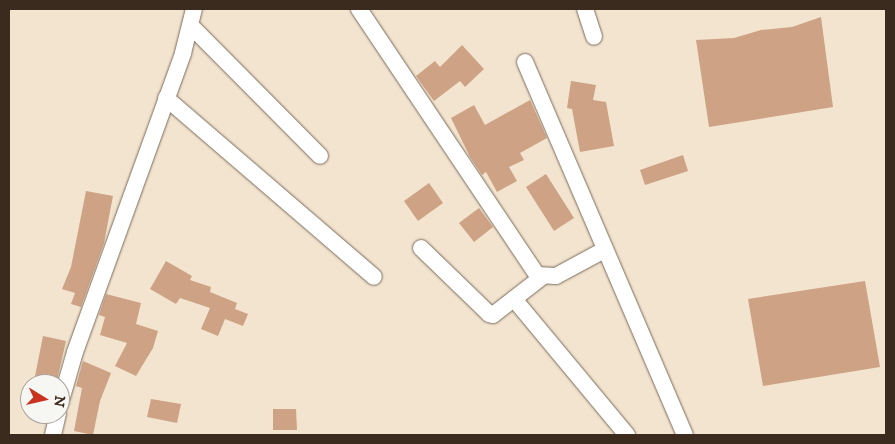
<!DOCTYPE html>
<html>
<head>
<meta charset="utf-8">
<style>
  body { margin:0 }
  #map { position:relative; width:895px; height:444px; overflow:hidden; background:#f3e4cf; font-family:"IM FELL DW Pica",serif }
  div>[style] { position:absolute }
  .building>* { inset:0; background:#cea284 }
  .roads { filter:drop-shadow(0 0 1px #7b6b5c) drop-shadow(0 0 1px #7b6b5c) }
  .street>* { height:16px; margin:-8px; padding:0 8px; transform-origin:8px; border-radius:8px; background:#fff }
  span { translate:-50% -50%; white-space:nowrap; text-align:center; line-height:1.15; -webkit-text-stroke:4px #f6f6f2; paint-order:stroke }
  .frame { position:absolute; inset:0; border:10px solid #3b2a1e; pointer-events:none }
  .north { position:absolute; left:20px; top:374px; width:50px; height:50px; box-sizing:border-box; background:#f6f6f2; border:1px solid #aba49d; border-radius:50%; rotate:99deg; font-size:14px; font-weight:700; line-height:20px; text-align:center; color:#3b2a1e }
  .north::after { content:''; display:block; margin:auto; width:18px; height:22px; background:#c8321e; clip-path:polygon(50% 0,100% 100%,50% 72%,0 100%) }
</style>
</head>
<body>
<div id="map">
  <div class="building">
    <div style="clip-path:polygon(821px 17px,833px 107px,709px 127px,696px 40px,734px 38px,761px 30px,792px 27px)"></div>
    <div style="clip-path:polygon(462px 45px,484px 69px,465px 87px,460px 81px,434px 101px,416px 76px,435px 61px,440px 67px)"></div>
    <div style="clip-path:polygon(571px 81px,596px 85px,593px 100px,606px 102px,614px 146px,580px 152px,572px 109px,567px 108px)"></div>
    <div style="clip-path:polygon(530px 100px,547px 138px,520px 153px,524px 160px,509px 167px,517px 181px,497px 192px,486px 172px,482px 175px,470px 157px,451px 118px,474px 105px,485px 125px)"></div>
    <div style="clip-path:polygon(683px 155px,688px 171px,645px 185px,640px 170px)"></div>
    <div style="clip-path:polygon(546px 174px,574px 218px,554px 231px,526px 187px)"></div>
    <div style="clip-path:polygon(429px 183px,443px 203px,418px 221px,404px 201px)"></div>
    <div style="clip-path:polygon(86px 191px,113px 196px,104px 243px,81px 307px,71px 304px,75px 293px,62px 289px,71px 267px)"></div>
    <div style="clip-path:polygon(479px 208px,493px 227px,474px 242px,459px 223px)"></div>
    <div style="clip-path:polygon(166px 261px,192px 276px,190px 280px,211px 287px,210px 292px,237px 303px,235px 309px,248px 314px,243px 326px,225px 319px,218px 336px,201px 329px,210px 308px,180px 298px,176px 304px,150px 289px)"></div>
    <div style="clip-path:polygon(865px 281px,880px 367px,763px 386px,748px 299px)"></div>
    <div style="clip-path:polygon(106px 294px,141px 303px,136px 324px,158px 331px,153px 348px,136px 376px,115px 366px,127px 343px,100px 335px,105px 317px,99px 315px)"></div>
    <div style="clip-path:polygon(43px 336px,66px 341px,57px 380px,35px 376px)"></div>
    <div style="clip-path:polygon(83px 361px,111px 373px,100px 401px,93px 435px,74px 431px,82px 388px,76px 386px)"></div>
    <div style="clip-path:polygon(151px 399px,181px 404px,177px 423px,147px 417px)"></div>
    <div style="clip-path:polygon(273px 409px,296px 409px,297px 430px,273px 430px)"></div>
  </div>
  <div class="roads">
    <div class="street">
      <div style="left:359px;top:9px;width:320px;rotate:56.2deg"></div>
      <div style="left:537px;top:275px;width:19px;rotate:3deg"></div>
      <div style="left:556px;top:276px;width:55px;rotate:-28.4deg"></div>
      <div style="left:585px;top:9px;width:29px;rotate:72deg"></div>
      <div style="left:191px;top:26px;width:183px;rotate:45.2deg"></div>
      <div style="left:525px;top:62px;width:406px;rotate:66.8deg"></div>
      <div style="left:166px;top:98px;width:274px;rotate:40.7deg"></div>
      <div style="left:421px;top:248px;width:95px;rotate:44.1deg"></div>
      <div style="left:489px;top:314px;width:4px;rotate:14deg"></div>
      <div style="left:493px;top:315px;width:62px;rotate:-37.8deg"></div>
      <div style="left:514px;top:299px;width:177px;rotate:50.3deg"></div>
      <div style="left:60px;top:404px;width:54px;rotate:-73.9deg"></div>
      <div style="left:75px;top:352px;width:318px;rotate:-70.1deg"></div>
      <div style="left:183px;top:53px;width:45px;rotate:-76deg"></div>
      <div style="left:53px;top:435px;width:22px;rotate:-77deg"></div>
    </div>
  </div>
  <div class="frame"></div>
  <div class="north">N</div>
</div>
</body>
</html>
